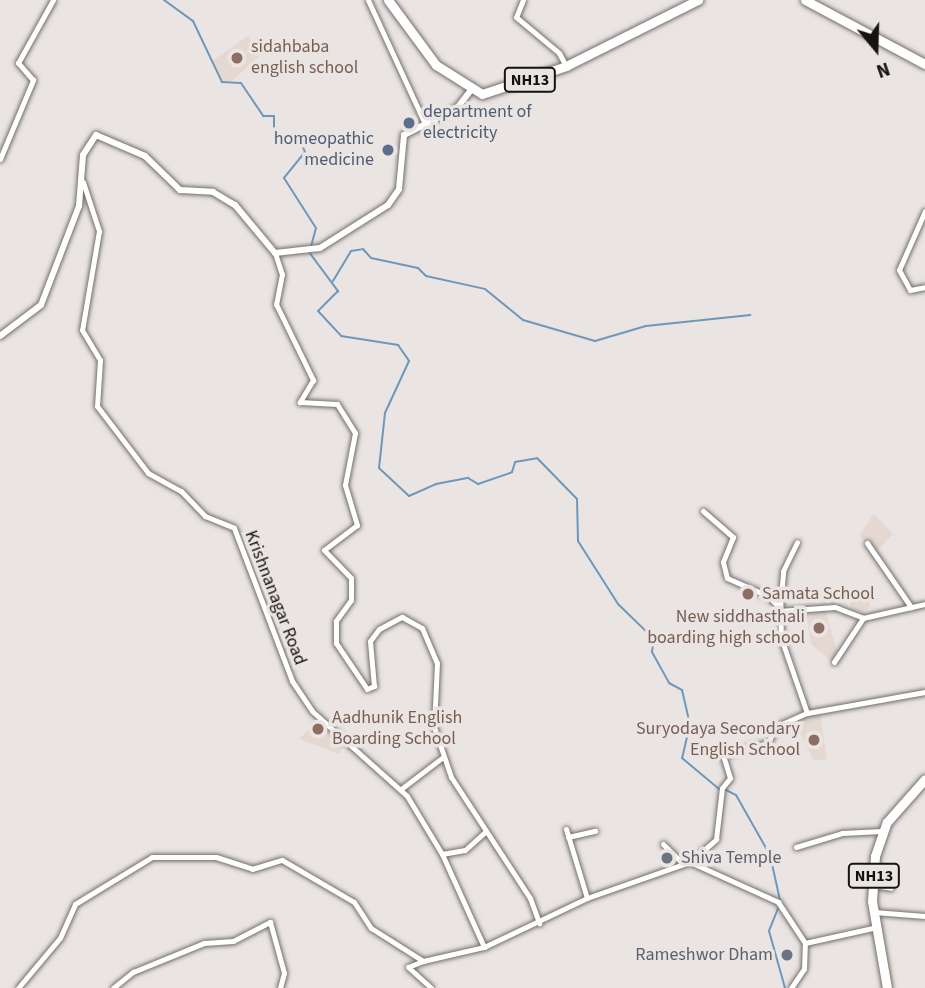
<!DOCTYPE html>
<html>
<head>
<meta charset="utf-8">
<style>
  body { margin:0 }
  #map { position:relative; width:925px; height:988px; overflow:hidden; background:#eae5e2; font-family:"Source Sans 3",sans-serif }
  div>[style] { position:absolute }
  .built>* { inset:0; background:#e5d8d1 }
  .round { border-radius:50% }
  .stream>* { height:2px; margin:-1px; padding:0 1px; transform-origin:1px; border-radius:1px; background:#6d98bc }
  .roads { filter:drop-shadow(0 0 2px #736f6c) drop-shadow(0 0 2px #736f6c) }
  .minor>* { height:5px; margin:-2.5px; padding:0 2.5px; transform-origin:2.5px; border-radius:2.5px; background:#fff }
  .tertiary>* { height:6px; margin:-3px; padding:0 3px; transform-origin:3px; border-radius:3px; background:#fff }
  .trunk>* { height:9px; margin:-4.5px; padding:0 4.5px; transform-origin:4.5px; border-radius:4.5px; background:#fff }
  .dots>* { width:19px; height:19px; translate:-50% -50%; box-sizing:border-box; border:4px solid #eae5e2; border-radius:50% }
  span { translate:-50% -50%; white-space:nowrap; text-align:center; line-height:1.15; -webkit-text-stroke:7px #eae5e2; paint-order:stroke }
  .shield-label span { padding:2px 5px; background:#eae5e2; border:2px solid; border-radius:5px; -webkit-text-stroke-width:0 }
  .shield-label { font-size:16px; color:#151312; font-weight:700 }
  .education-label { font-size:18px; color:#785e54 }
  .left { translate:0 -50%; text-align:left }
  .right { translate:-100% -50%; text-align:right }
  .service-label { font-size:18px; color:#4e5e75 }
  .street-label { font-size:18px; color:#151312 }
  .worship-label { font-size:18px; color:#5b616d }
  .north { position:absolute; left:841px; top:14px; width:70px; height:70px; -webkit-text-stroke:5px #eae5e2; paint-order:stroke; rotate:161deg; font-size:19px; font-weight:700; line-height:28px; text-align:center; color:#151312 }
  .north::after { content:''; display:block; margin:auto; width:24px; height:32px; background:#151312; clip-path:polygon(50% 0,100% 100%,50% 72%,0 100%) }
</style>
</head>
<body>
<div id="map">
  <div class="built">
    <div style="clip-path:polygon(248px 36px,260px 56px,232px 81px,222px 81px,212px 61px)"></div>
    <div style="clip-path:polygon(874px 514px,893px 534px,874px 555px,860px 535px)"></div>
    <div class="round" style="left:850px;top:592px;width:20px;height:20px"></div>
    <div style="clip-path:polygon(825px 610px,837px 651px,831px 661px,811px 644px,806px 612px)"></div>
    <div style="clip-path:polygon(820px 712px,827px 759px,814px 761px,793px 720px)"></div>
    <div style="clip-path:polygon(318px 720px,345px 744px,339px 754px,299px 739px)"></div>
  </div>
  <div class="stream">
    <div style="left:164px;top:0;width:36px;rotate:36deg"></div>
    <div style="left:193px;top:21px;width:68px;rotate:64.6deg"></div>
    <div style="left:222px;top:82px;width:19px;rotate:3deg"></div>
    <div style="left:241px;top:83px;width:40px;rotate:56deg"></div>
    <div style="left:263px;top:116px;width:11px"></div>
    <div style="left:274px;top:116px;width:18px;rotate:90deg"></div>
    <div style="left:274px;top:134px;width:24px"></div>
    <div style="left:298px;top:134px;width:19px;rotate:69deg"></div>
    <div style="left:305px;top:152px;width:33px;rotate:129deg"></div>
    <div style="left:284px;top:178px;width:59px;rotate:57.4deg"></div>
    <div style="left:316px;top:228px;width:20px;rotate:105deg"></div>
    <div style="left:309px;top:252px;width:49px;rotate:53.4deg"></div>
    <div style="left:338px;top:291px;width:28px;rotate:135deg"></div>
    <div style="left:318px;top:311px;width:34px;rotate:47deg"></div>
    <div style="left:341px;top:336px;width:58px;rotate:9deg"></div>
    <div style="left:398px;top:345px;width:19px;rotate:55deg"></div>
    <div style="left:409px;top:361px;width:57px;rotate:114.8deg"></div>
    <div style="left:385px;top:413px;width:55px;rotate:96.2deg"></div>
    <div style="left:379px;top:468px;width:41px;rotate:43deg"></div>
    <div style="left:409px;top:496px;width:30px;rotate:-24deg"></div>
    <div style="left:436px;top:484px;width:33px;rotate:-11deg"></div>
    <div style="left:468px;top:478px;width:12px;rotate:31deg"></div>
    <div style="left:478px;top:484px;width:36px;rotate:-19deg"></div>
    <div style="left:512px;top:472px;width:10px;rotate:-73deg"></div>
    <div style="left:515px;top:462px;width:22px;rotate:-10deg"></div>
    <div style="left:537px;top:458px;width:57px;rotate:45.7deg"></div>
    <div style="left:577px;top:499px;width:42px;rotate:88.6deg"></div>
    <div style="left:578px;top:541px;width:75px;rotate:57.6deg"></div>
    <div style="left:618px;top:604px;width:50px;rotate:44.2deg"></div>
    <div style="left:654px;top:639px;width:13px;rotate:99deg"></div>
    <div style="left:652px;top:652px;width:35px;rotate:61deg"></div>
    <div style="left:669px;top:683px;width:15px;rotate:28deg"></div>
    <div style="left:682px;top:690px;width:35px;rotate:77deg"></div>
    <div style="left:690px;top:724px;width:35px;rotate:103deg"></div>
    <div style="left:682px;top:758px;width:48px;rotate:40deg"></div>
    <div style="left:333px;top:281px;width:35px;rotate:-59deg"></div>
    <div style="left:351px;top:251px;width:12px;rotate:-9deg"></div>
    <div style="left:363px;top:249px;width:12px;rotate:48deg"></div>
    <div style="left:371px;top:258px;width:48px;rotate:12deg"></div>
    <div style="left:418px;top:268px;width:11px;rotate:45deg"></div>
    <div style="left:426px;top:276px;width:60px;rotate:12.4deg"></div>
    <div style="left:485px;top:289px;width:49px;rotate:39.2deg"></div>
    <div style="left:523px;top:320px;width:75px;rotate:16.3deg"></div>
    <div style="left:595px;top:341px;width:53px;rotate:-16.4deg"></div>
    <div style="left:646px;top:326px;width:105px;rotate:-6deg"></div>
    <div style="left:724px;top:789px;width:13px;rotate:27deg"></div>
    <div style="left:736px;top:795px;width:69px;rotate:60.5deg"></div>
    <div style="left:770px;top:855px;width:46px;rotate:77.5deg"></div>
    <div style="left:779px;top:906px;width:27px;rotate:112deg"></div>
    <div style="left:769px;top:931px;width:59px;rotate:74.3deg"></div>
  </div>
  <div class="roads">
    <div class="minor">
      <div style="left:368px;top:0;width:136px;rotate:65.3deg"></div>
      <div style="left:523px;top:0;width:18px;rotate:112deg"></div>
      <div style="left:516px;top:17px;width:56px;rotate:39.9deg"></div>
      <div style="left:559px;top:53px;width:15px;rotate:62deg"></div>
      <div style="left:0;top:159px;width:86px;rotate:-67.3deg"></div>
      <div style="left:33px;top:80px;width:23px;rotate:-131deg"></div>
      <div style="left:18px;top:63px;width:72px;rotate:-60.9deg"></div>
      <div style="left:83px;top:182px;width:52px;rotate:71.9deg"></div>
      <div style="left:99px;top:231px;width:100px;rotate:99.7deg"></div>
      <div style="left:82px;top:330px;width:35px;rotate:59deg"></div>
      <div style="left:100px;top:360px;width:46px;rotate:93.7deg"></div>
      <div style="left:97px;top:406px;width:84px;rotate:52.7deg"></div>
      <div style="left:148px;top:473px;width:38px;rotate:29deg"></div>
      <div style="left:181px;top:491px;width:35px;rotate:46deg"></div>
      <div style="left:205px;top:516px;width:31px;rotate:22deg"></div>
      <div style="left:234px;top:528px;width:164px;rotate:69.2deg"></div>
      <div style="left:292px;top:681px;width:36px;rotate:56deg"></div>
      <div style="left:312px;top:711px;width:127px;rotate:41.8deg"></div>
      <div style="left:407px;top:796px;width:68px;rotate:58.9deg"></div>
      <div style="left:442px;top:854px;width:102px;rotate:65.7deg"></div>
      <div style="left:925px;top:211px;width:64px;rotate:113.8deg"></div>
      <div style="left:899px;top:270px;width:23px;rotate:61deg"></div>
      <div style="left:910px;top:290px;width:15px;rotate:-11deg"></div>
      <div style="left:275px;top:253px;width:22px;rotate:72deg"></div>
      <div style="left:282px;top:274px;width:31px;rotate:101deg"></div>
      <div style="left:276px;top:304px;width:85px;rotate:64deg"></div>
      <div style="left:313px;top:380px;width:26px;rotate:121deg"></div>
      <div style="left:300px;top:402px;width:37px;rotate:3deg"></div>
      <div style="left:337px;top:404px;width:34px;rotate:58deg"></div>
      <div style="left:355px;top:433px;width:53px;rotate:100.9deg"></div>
      <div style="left:345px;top:485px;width:42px;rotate:73.3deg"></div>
      <div style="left:357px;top:525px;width:41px;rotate:142.9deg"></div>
      <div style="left:324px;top:550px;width:39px;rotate:46deg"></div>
      <div style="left:351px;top:578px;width:22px;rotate:90deg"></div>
      <div style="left:351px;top:600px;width:26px;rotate:126deg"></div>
      <div style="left:336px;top:621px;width:22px;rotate:90deg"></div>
      <div style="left:336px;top:643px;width:55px;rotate:56deg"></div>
      <div style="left:367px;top:689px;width:8px;rotate:-23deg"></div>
      <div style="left:374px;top:686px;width:45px;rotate:-95.1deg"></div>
      <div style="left:370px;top:641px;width:15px;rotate:-53deg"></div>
      <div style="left:379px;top:629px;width:26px;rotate:-28deg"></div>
      <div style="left:402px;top:617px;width:23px;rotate:29deg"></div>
      <div style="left:422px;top:628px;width:38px;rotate:67deg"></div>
      <div style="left:437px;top:663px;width:64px;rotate:92.7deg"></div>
      <div style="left:434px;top:727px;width:53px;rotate:71.2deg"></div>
      <div style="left:451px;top:777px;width:145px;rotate:56.9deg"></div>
      <div style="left:530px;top:898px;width:27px;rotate:70deg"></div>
      <div style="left:703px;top:511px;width:40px;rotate:41deg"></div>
      <div style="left:733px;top:537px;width:27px;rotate:112deg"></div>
      <div style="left:723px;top:562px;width:16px;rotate:76deg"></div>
      <div style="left:727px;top:578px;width:45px;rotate:23.7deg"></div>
      <div style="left:768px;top:596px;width:17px;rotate:45deg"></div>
      <div style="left:780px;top:608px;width:30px;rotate:88deg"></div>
      <div style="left:781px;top:638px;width:79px;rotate:70.9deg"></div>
      <div style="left:867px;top:543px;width:78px;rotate:55.5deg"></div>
      <div style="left:780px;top:608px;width:37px;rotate:-85deg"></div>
      <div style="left:783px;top:571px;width:32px;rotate:-64deg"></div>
      <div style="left:779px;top:611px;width:56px;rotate:-4.1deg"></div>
      <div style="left:835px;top:607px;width:30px;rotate:21deg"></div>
      <div style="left:863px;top:618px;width:64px;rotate:-12.7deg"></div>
      <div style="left:834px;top:662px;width:53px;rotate:-56.6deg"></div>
      <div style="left:401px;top:789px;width:53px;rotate:-37.3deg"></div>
      <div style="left:566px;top:829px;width:72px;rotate:73.1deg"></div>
      <div style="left:568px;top:837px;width:28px;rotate:-13deg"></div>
      <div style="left:663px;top:844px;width:27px;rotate:45deg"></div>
      <div style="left:796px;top:847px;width:48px;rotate:-16.9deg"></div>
      <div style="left:842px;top:833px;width:40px;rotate:-2.9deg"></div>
      <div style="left:442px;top:854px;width:23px;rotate:-10deg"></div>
      <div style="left:465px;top:850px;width:27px;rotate:-42deg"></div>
      <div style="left:690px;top:862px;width:35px;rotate:-41deg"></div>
      <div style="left:716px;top:839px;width:51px;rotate:-83.3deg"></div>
      <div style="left:722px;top:788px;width:13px;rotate:-51deg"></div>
      <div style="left:730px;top:778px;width:24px;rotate:-107deg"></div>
      <div style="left:723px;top:755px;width:47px;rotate:-14.9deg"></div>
      <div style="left:768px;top:743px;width:17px;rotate:-66deg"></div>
      <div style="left:775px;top:727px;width:35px;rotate:-24deg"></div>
      <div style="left:807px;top:713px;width:120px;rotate:-10.1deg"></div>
      <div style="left:873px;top:885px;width:18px;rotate:9deg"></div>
      <div style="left:874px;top:912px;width:51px;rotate:4.5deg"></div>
      <div style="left:423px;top:961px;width:16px;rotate:158deg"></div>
      <div style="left:408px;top:967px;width:31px;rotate:42deg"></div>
      <div style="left:18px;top:988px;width:65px;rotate:-50deg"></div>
      <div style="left:60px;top:938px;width:37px;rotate:-66deg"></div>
      <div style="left:75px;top:904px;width:90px;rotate:-31.4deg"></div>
      <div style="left:152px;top:857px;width:64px"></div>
      <div style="left:216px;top:857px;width:38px;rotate:18deg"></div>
      <div style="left:252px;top:869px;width:31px;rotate:-17deg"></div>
      <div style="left:282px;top:860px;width:83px;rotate:30.3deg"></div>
      <div style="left:354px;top:902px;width:31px;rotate:57deg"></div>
      <div style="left:371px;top:928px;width:62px;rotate:32.4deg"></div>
      <div style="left:423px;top:961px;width:63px;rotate:-12.9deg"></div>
      <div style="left:484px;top:947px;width:114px;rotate:-25.4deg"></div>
      <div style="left:587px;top:898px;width:109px;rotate:-19.3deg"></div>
      <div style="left:690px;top:862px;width:97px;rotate:24.4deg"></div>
      <div style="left:778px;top:902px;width:49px;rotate:56.6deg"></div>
      <div style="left:805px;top:943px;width:74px;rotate:-12.5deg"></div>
      <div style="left:113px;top:988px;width:26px;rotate:-39deg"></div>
      <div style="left:133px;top:972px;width:77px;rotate:-22.2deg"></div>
      <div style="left:204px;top:943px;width:29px;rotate:-4deg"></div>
      <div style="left:233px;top:941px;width:42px;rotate:-27.2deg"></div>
      <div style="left:270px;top:922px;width:53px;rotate:74.6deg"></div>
      <div style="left:284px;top:973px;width:16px;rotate:105deg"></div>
      <div style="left:791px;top:988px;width:23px;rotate:-56deg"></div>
      <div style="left:804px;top:969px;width:26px;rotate:-88deg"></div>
    </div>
    <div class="tertiary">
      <div style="left:0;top:336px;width:51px;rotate:-37.1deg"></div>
      <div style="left:41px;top:305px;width:106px;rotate:-69deg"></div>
      <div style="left:79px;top:206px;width:51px;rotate:-85.5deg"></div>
      <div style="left:83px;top:155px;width:24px;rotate:-57deg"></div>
      <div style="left:96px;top:135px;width:53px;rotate:23.2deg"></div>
      <div style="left:145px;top:156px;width:49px;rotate:44.2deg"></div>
      <div style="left:180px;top:190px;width:33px;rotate:3deg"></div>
      <div style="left:213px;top:192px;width:26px;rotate:31deg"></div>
      <div style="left:235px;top:205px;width:62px;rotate:50.2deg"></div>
      <div style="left:275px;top:253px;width:45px;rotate:-6.3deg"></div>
      <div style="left:320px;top:248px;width:80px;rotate:-32.3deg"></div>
      <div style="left:388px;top:205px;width:19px;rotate:-55deg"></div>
      <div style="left:399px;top:189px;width:54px;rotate:-84.7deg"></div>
      <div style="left:404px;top:135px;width:59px;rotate:-27deg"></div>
      <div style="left:457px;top:108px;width:23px;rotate:-52deg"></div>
    </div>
    <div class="trunk">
      <div style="left:388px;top:0;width:81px;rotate:53.6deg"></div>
      <div style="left:436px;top:65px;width:54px;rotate:32.2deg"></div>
      <div style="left:482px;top:94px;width:89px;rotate:-18.4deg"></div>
      <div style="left:566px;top:66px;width:148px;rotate:-26.6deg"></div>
      <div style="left:805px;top:0;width:136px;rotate:28.1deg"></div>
      <div style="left:887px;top:988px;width:88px;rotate:-99.8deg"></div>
      <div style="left:872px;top:901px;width:45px;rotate:-86.2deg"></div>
      <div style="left:875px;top:856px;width:36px;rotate:-71deg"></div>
      <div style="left:887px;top:822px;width:57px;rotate:-48.5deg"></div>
    </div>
  </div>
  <div class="dots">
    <div style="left:237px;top:58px;background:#8d6e63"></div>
    <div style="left:409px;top:123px;background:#5c6f8a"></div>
    <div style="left:388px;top:150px;background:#5c6f8a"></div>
    <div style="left:748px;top:594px;background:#8d6e63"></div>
    <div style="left:819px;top:628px;background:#8d6e63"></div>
    <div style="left:318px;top:729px;background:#8d6e63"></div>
    <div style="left:814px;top:740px;background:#8d6e63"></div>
    <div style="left:667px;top:858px;background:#6b7280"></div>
    <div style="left:787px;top:955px;background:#6b7280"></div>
  </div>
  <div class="shield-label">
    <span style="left:530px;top:80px">NH13</span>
    <span style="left:874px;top:876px">NH13</span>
  </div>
  <div class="education-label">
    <span class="left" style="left:251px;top:58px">sidahbaba<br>english school</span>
    <span class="left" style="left:762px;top:594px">Samata School</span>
    <span class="right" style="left:805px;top:628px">New siddhasthali<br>boarding high school</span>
    <span class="left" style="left:332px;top:729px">Aadhunik English<br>Boarding School</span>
    <span class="right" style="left:800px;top:740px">Suryodaya Secondary<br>English School</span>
  </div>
  <div class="service-label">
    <span class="left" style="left:423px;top:123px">department of<br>electricity</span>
    <span class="right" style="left:374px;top:150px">homeopathic<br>medicine</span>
  </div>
  <div class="street-label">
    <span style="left:275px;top:598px;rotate:69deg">Krishnanagar Road</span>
  </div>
  <div class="worship-label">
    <span class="left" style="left:681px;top:858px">Shiva Temple</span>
    <span class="right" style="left:773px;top:955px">Rameshwor Dham</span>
  </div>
  <div class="north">N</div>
</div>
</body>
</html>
